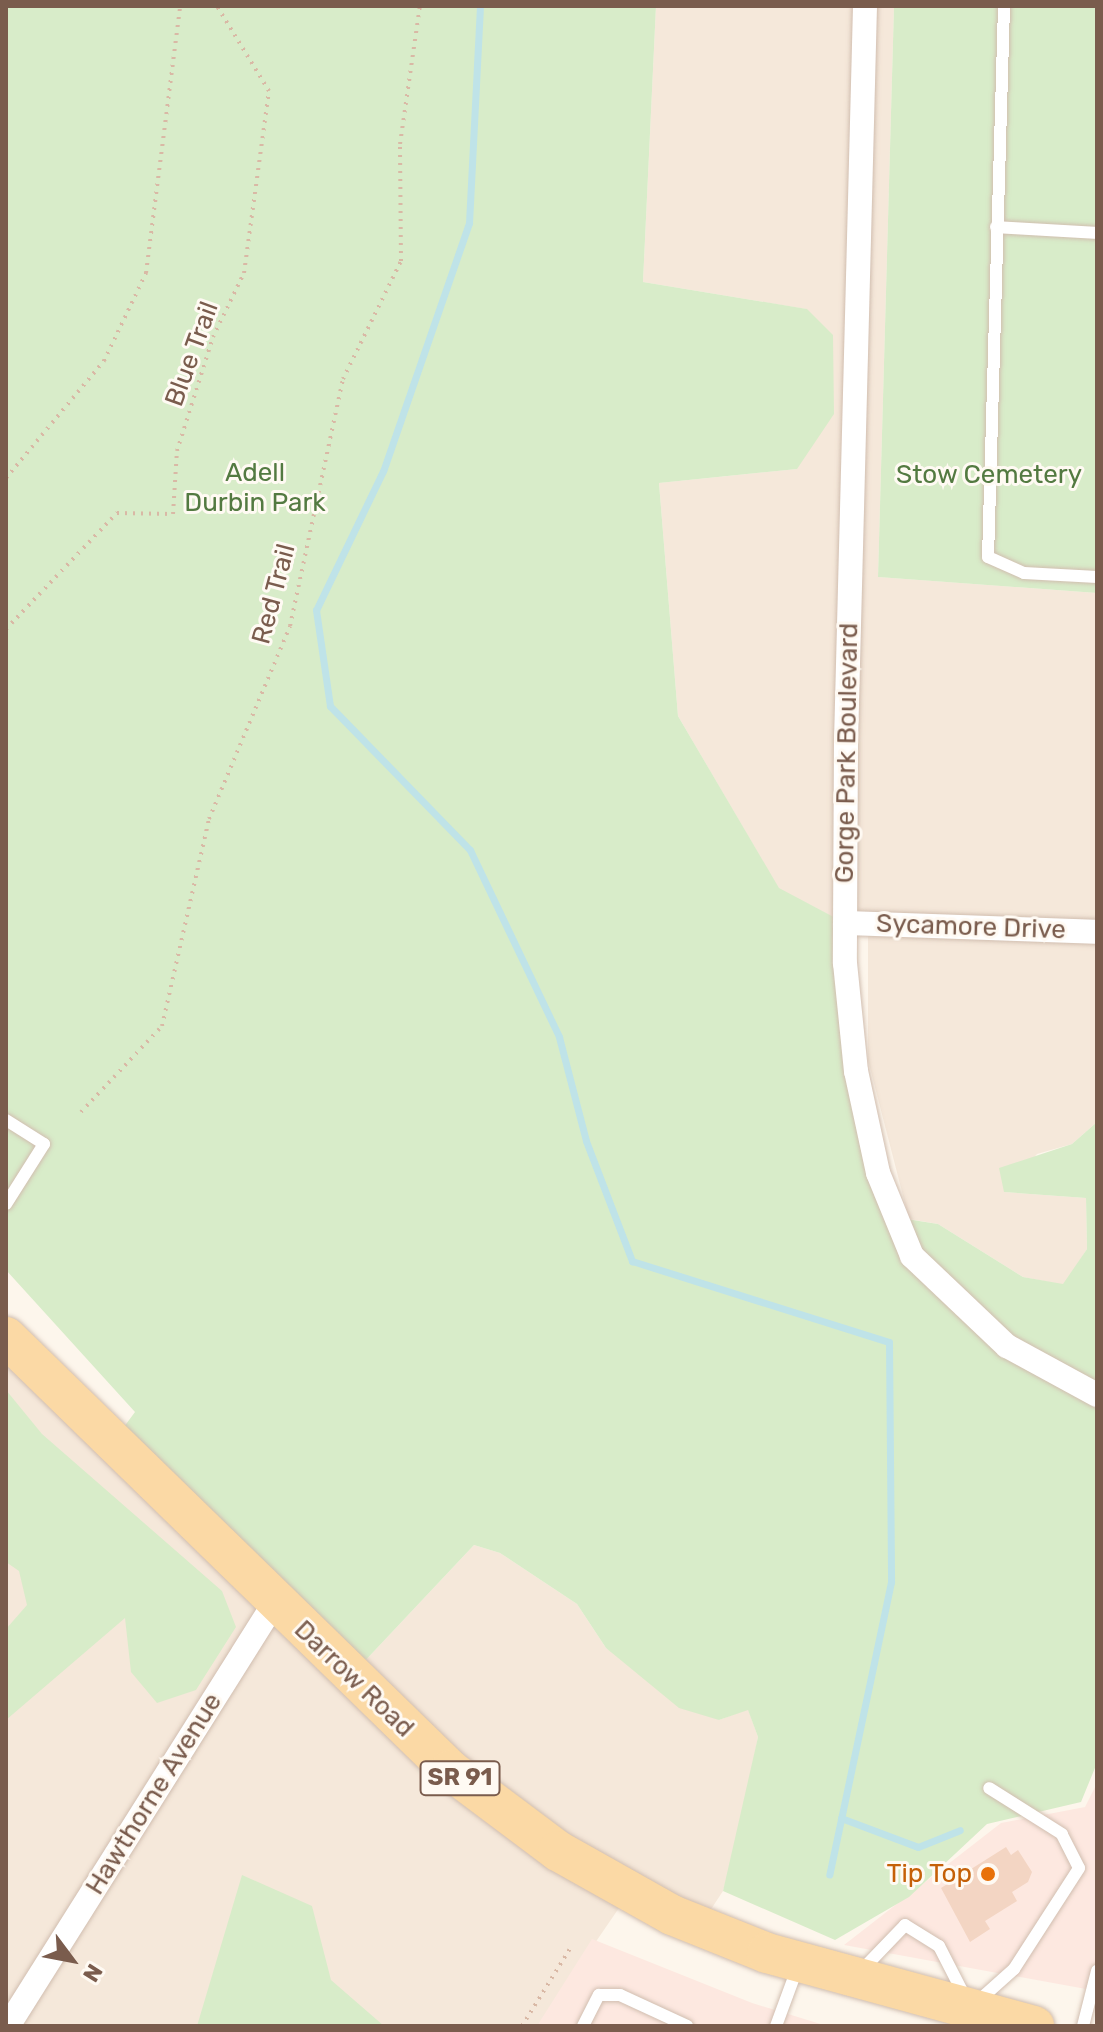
<!DOCTYPE html>
<html>
<head>
<meta charset="utf-8">
<style>
  body { margin:0 }
  #map { position:relative; width:1103px; height:2032px; overflow:hidden; background:#fdf6ec; font-family:Rubik,sans-serif }
  div>[style] { position:absolute }
  .residential>* { inset:0; background:#f5e8da }
  .commercial>* { inset:0; background:#fde8e0 }
  .green>* { inset:0; background:#d8ecc9 }
  .stream>* { height:7px; margin:-3.5px; padding:0 3.5px; transform-origin:3.5px; border-radius:3.5px; background:#bfe3e8 }
  .building>* { inset:0; background:#f3d5c3 }
  .path>* { height:4px; margin-top:-2px; transform-origin:0; background:repeating-linear-gradient(90deg,#d9b8a5 0 2px,transparent 0 8px) }
  .roads { filter:drop-shadow(0 0 2px #d1beb0) drop-shadow(0 0 2px #d1beb0) }
  .lane>* { height:12px; margin:-6px; padding:0 6px; transform-origin:6px; border-radius:6px; background:#fff }
  .street>* { height:24px; margin:-12px; padding:0 12px; transform-origin:12px; border-radius:12px; background:#fff }
  .primary>* { height:40px; margin:-20px; padding:0 20px; transform-origin:20px; border-radius:20px; background:#fbd9a5 }
  .dots>* { width:22px; height:22px; translate:-50% -50%; box-sizing:border-box; border:4px solid #fffaf3; border-radius:50% }
  span { translate:-50% -50%; white-space:nowrap; text-align:center; line-height:1.15; -webkit-text-stroke:6px #fffaf3; paint-order:stroke }
  .shield-label span { padding:2px 6px; background:#fffaf3; border:2px solid; border-radius:6px; -webkit-text-stroke-width:0 }
  .shield-label { font-size:24px; color:#7a5c4d; font-weight:700 }
  .street-label { font-size:26px; color:#7a5c4d }
  .park-label { font-size:26px; color:#537a41 }
  .food-label { font-size:26px; color:#c56008 }
  .right { translate:-100% -50%; text-align:right }
  .frame { position:absolute; inset:0; border:8px solid #7a5c4d; pointer-events:none }
  .north { position:absolute; left:32px; top:1920px; width:80px; height:80px; -webkit-text-stroke:6px #fffaf3; paint-order:stroke; rotate:122deg; font-size:22px; font-weight:700; line-height:32px; text-align:center; color:#7a5c4d }
  .north::after { content:''; display:block; margin:auto; width:28px; height:36px; background:#7a5c4d; clip-path:polygon(50% 0,100% 100%,50% 72%,0 100%) }
</style>
</head>
<body>
<div id="map">
  <div class="residential">
    <div style="clip-path:polygon(656px 6px,894px 6px,878px 577px,1097px 593px,1097px 1122px,1072px 1144px,1037px 1154px,1004px 1192px,1086px 1198px,1087px 1249px,1064px 1285px,1023px 1277px,938px 1224px,909px 1219px,868px 1060px,868px 935px,779px 889px,678px 716px,659px 483px,797px 469px,806px 309px,643px 282px)"></div>
    <div style="clip-path:polygon(6px 1337px,362px 1664px,474px 1545px,500px 1553px,577px 1604px,606px 1648px,719px 1720px,748px 1709px,758px 1737px,739px 1838px,723px 1891px,700px 1926px,630px 1892px,538px 2026px,6px 2026px)"></div>
  </div>
  <div class="commercial">
    <div style="clip-path:polygon(1097px 1783px,1097px 1991px,844px 1945px,1001px 1823px,1085px 1807px)"></div>
    <div style="clip-path:polygon(592px 1939px,752px 2003px,827px 2026px,537px 2026px)"></div>
  </div>
  <div class="green">
    <div style="clip-path:polygon(6px 6px,656px 6px,643px 282px,807px 309px,833px 335px,834px 414px,797px 469px,659px 483px,678px 716px,779px 888px,845px 923px,845px 963px,894px 1217px,938px 1224px,1023px 1277px,1063px 1284px,1087px 1249px,1086px 1198px,1004px 1192px,999px 1168px,1072px 1144px,1097px 1122px,1097px 1763px,1081px 1802px,987px 1824px,909px 1897px,835px 1940px,723px 1891px,758px 1737px,748px 1710px,719px 1720px,679px 1708px,606px 1648px,577px 1604px,500px 1553px,474px 1545px,362px 1664px,112px 1443px,135px 1412px,6px 1270px)"></div>
    <div style="clip-path:polygon(894px 6px,1097px 6px,1097px 593px,878px 577px)"></div>
    <div style="clip-path:polygon(6px 1390px,42px 1434px,222px 1591px,236px 1627px,196px 1690px,157px 1703px,131px 1672px,125px 1618px,6px 1720px,6px 1629px,27px 1605px,19px 1571px,6px 1562px)"></div>
    <div style="clip-path:polygon(242px 1875px,312px 1906px,331px 1980px,384px 2026px,197px 2026px)"></div>
  </div>
  <div class="stream">
    <div style="left:480px;top:6px;width:217px;rotate:92.9deg"></div>
    <div style="left:469px;top:223px;width:262px;rotate:109.1deg"></div>
    <div style="left:383px;top:471px;width:154px;rotate:115.7deg"></div>
    <div style="left:316px;top:610px;width:97px;rotate:81.7deg"></div>
    <div style="left:330px;top:706px;width:201px;rotate:45.8deg"></div>
    <div style="left:470px;top:850px;width:207px;rotate:64.5deg"></div>
    <div style="left:559px;top:1037px;width:107px;rotate:75.4deg"></div>
    <div style="left:586px;top:1141px;width:129px;rotate:69deg"></div>
    <div style="left:632px;top:1261px;width:269px;rotate:17.5deg"></div>
    <div style="left:889px;top:1342px;width:240px;rotate:89.5deg"></div>
    <div style="left:891px;top:1582px;width:299px;rotate:101.9deg"></div>
    <div style="left:841px;top:1818px;width:82px;rotate:20.6deg"></div>
    <div style="left:918px;top:1847px;width:45px;rotate:-22deg"></div>
  </div>
  <div class="building">
    <div style="clip-path:polygon(1006px 1847px,1011px 1855px,1018px 1850px,1032px 1872px,1028px 1882px,1012px 1892px,1017px 1901px,985px 1921px,990px 1929px,970px 1942px,941px 1888px)"></div>
  </div>
  <div class="path">
    <div style="left:6px;top:478px;width:153px;rotate:-50.1deg"></div>
    <div style="left:104px;top:361px;width:98px;rotate:-64.5deg"></div>
    <div style="left:146px;top:273px;width:269px;rotate:-82.7deg"></div>
    <div style="left:6px;top:629px;width:161px;rotate:-46.3deg"></div>
    <div style="left:117px;top:513px;width:56px;rotate:1deg"></div>
    <div style="left:173px;top:514px;width:63px;rotate:-86.4deg"></div>
    <div style="left:177px;top:451px;width:120px;rotate:-72.5deg"></div>
    <div style="left:213px;top:337px;width:71px;rotate:-64.2deg"></div>
    <div style="left:244px;top:273px;width:184px;rotate:-82.2deg"></div>
    <div style="left:269px;top:91px;width:100px;rotate:-121.5deg"></div>
    <div style="left:81px;top:1112px;width:118px;rotate:-46.7deg"></div>
    <div style="left:162px;top:1026px;width:212px;rotate:-77.2deg"></div>
    <div style="left:209px;top:819px;width:209px;rotate:-67.2deg"></div>
    <div style="left:290px;top:626px;width:253px;rotate:-77.9deg"></div>
    <div style="left:343px;top:379px;width:131px;rotate:-63.8deg"></div>
    <div style="left:401px;top:261px;width:117px;rotate:-90.5deg"></div>
    <div style="left:400px;top:144px;width:139px;rotate:-81.8deg"></div>
    <div style="left:522px;top:2026px;width:93px;rotate:-58.2deg"></div>
  </div>
  <div class="roads">
    <div class="lane">
      <div style="left:1004px;top:6px;width:551px;rotate:91.66deg"></div>
      <div style="left:988px;top:557px;width:39px;rotate:24deg"></div>
      <div style="left:1024px;top:573px;width:73px;rotate:3.1deg"></div>
      <div style="left:996px;top:227px;width:101px;rotate:3.4deg"></div>
      <div style="left:6px;top:1120px;width:45px;rotate:32.3deg"></div>
      <div style="left:44px;top:1144px;width:71px;rotate:122.3deg"></div>
      <div style="left:860px;top:1972px;width:65px;rotate:-46.2deg"></div>
      <div style="left:905px;top:1925px;width:40px;rotate:32deg"></div>
      <div style="left:939px;top:1946px;width:59px;rotate:63deg"></div>
      <div style="left:976px;top:2003px;width:51px;rotate:-41.8deg"></div>
      <div style="left:1014px;top:1969px;width:120px;rotate:-57.2deg"></div>
      <div style="left:1079px;top:1868px;width:38px;rotate:-117deg"></div>
      <div style="left:1062px;top:1834px;width:86px;rotate:-147.8deg"></div>
      <div style="left:583px;top:2026px;width:35px;rotate:-63deg"></div>
      <div style="left:599px;top:1995px;width:21px"></div>
      <div style="left:620px;top:1995px;width:74px;rotate:24.8deg"></div>
      <div style="left:776px;top:2026px;width:61px;rotate:-69.8deg"></div>
      <div style="left:1083px;top:2026px;width:57px;rotate:-75.7deg"></div>
    </div>
    <div class="street">
      <div style="left:865px;top:6px;width:733px;rotate:91.48deg"></div>
      <div style="left:846px;top:739px;width:224px;rotate:90.3deg"></div>
      <div style="left:845px;top:963px;width:109px;rotate:84.2deg"></div>
      <div style="left:856px;top:1071px;width:104px;rotate:77.8deg"></div>
      <div style="left:878px;top:1173px;width:90px;rotate:67.7deg"></div>
      <div style="left:912px;top:1256px;width:131px;rotate:43.5deg"></div>
      <div style="left:1007px;top:1346px;width:102px;rotate:28.6deg"></div>
      <div style="left:845px;top:923px;width:252px;rotate:2deg"></div>
      <div style="left:8px;top:2026px;width:500px;rotate:-57.8deg"></div>
    </div>
    <div class="primary">
      <div style="left:6px;top:1337px;width:620px;rotate:44.28deg"></div>
      <div style="left:450px;top:1770px;width:135px;rotate:36.9deg"></div>
      <div style="left:558px;top:1851px;width:131px;rotate:29.3deg"></div>
      <div style="left:672px;top:1915px;width:102px;rotate:21.8deg"></div>
      <div style="left:767px;top:1953px;width:277px;rotate:15.3deg"></div>
    </div>
  </div>
  <div class="dots">
    <div style="left:988px;top:1874px;background:#e8710a"></div>
  </div>
  <div class="shield-label">
    <span style="left:460px;top:1778px">SR 91</span>
  </div>
  <div class="street-label">
    <span style="left:192px;top:354px;rotate:-70deg">Blue Trail</span>
    <span style="left:274px;top:594px;rotate:-75deg">Red Trail</span>
    <span style="left:847px;top:753px;rotate:-89deg">Gorge Park Boulevard</span>
    <span style="left:971px;top:927px;rotate:2deg">Sycamore Drive</span>
    <span style="left:354px;top:1679px;rotate:44deg">Darrow Road</span>
    <span style="left:154px;top:1794px;rotate:-58deg">Hawthorne Avenue</span>
  </div>
  <div class="park-label">
    <span style="left:255px;top:488px">Adell<br>Durbin Park</span>
    <span style="left:989px;top:475px">Stow Cemetery</span>
  </div>
  <div class="food-label">
    <span class="right" style="left:972px;top:1874px">Tip Top</span>
  </div>
  <div class="frame"></div>
  <div class="north">N</div>
</div>
</body>
</html>
